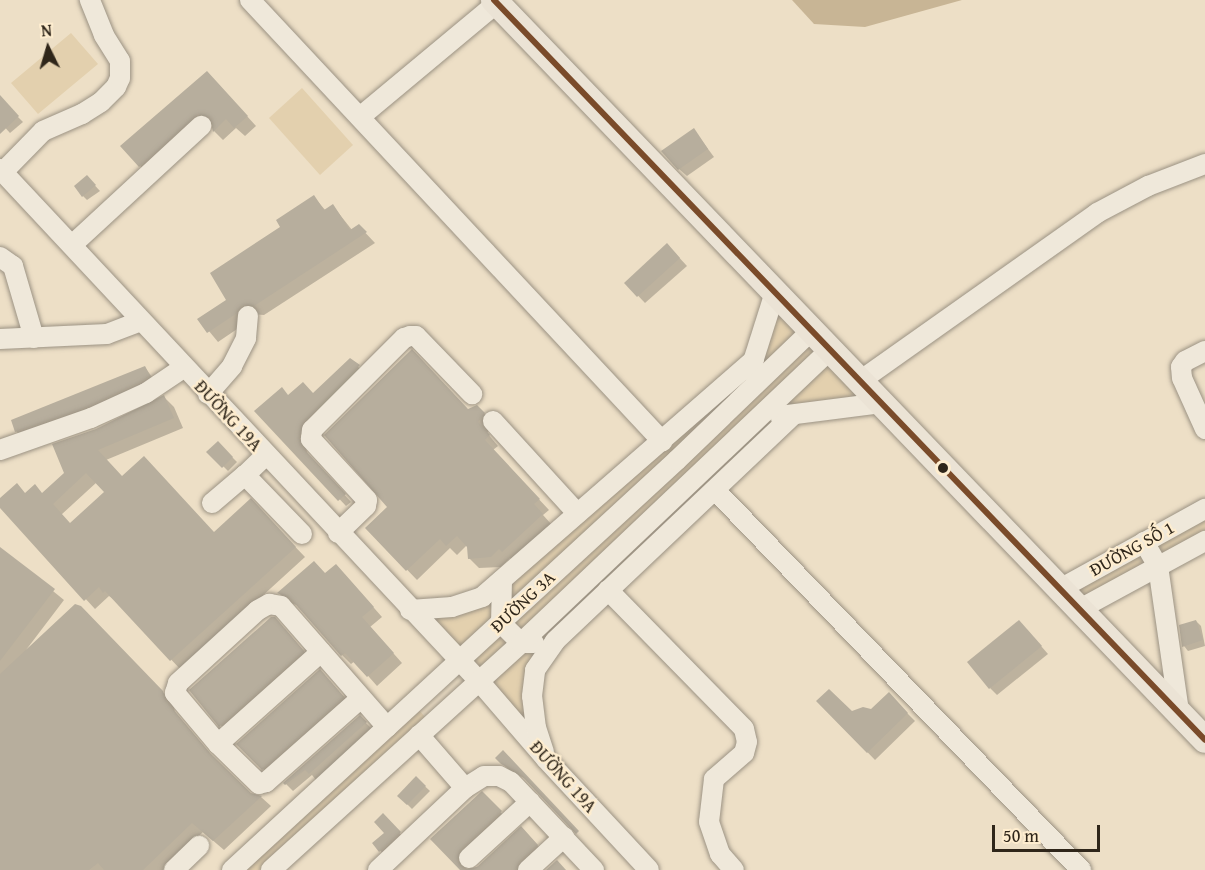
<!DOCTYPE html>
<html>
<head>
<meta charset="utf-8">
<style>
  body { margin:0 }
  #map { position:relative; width:1205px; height:870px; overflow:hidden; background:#eddfc6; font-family:"Gentium Book Plus",serif }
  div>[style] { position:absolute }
  .green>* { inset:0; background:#e3d0ae }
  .water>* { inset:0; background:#c8b595 }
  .shadow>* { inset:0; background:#0003 }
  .building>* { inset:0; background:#b7ae9d }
  .roads { filter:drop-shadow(0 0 2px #9b9283) drop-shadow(0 0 2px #9b9283) }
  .minor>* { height:20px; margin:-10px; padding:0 10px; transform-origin:10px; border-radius:10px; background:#efe8da }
  .major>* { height:26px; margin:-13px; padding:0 13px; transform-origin:13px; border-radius:13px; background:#ebe3d5 }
  .bus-1>* { height:6px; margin:-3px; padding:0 3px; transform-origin:3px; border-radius:3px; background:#7a4b2a }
  .dots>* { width:16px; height:16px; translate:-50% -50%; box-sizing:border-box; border:3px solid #feedcf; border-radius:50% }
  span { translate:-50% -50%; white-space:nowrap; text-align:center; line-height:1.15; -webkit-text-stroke:4.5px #feedcf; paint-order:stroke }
  .street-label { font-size:18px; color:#2f261a }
  .north { position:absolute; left:18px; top:18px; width:60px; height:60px; -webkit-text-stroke:4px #feedcf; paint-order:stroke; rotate:355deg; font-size:16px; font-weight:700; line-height:24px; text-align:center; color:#2f261a }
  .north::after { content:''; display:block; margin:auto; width:21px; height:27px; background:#2f261a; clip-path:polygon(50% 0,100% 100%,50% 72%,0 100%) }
  .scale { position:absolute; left:992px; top:825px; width:108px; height:27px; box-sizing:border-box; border:3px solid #2f261a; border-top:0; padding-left:8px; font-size:18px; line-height:21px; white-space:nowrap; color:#2f261a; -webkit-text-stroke:4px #feedcf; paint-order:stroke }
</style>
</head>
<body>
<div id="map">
  <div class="green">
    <div style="clip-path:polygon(71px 33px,98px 64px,38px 114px,11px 83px)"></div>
    <div style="clip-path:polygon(302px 88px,353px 145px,320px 175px,269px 118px)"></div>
    <div style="clip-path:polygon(779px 308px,800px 330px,753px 376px)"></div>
    <div style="clip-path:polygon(811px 342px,818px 350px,518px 634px,510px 625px)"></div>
    <div style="clip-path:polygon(829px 362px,864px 398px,778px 411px)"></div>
    <div style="clip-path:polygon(741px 382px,738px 390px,505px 608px,506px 588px)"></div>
    <div style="clip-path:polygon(774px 421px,548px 637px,539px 637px,767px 422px)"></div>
    <div style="clip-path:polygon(1205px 515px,1205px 535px,1160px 559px,1151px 544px)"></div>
    <div style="clip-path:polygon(1142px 549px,1151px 564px,1081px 602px,1069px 590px)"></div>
    <div style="clip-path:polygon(495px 596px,496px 616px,453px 655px,421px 619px)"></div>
    <div style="clip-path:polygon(503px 631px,512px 641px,473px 677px,464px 667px)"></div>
    <div style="clip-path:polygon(541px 647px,528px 730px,485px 687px,528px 648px)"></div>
    <div style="clip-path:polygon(418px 709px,426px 718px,259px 870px,244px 870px)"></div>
  </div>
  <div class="water">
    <div style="clip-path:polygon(792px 0,962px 0,865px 27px,814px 24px)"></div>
  </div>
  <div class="shadow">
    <div style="clip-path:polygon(216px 82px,256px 126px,245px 136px,236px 128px,223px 140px,214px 131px,213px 124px,208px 123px,149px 175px,140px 166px)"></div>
    <div style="clip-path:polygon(0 99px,23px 122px,10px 133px,0 122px)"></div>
    <div style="clip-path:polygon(694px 130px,714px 157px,687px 176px,679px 169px)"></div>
    <div style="clip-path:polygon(87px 177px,100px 191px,87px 200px,83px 196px)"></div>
    <div style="clip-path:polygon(314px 197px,326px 211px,333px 206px,352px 230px,359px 226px,375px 243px,264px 315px,252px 314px,246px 323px,218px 342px,199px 319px,228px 301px,283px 228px)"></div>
    <div style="clip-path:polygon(675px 253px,687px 266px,645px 303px,626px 283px)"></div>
    <div style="clip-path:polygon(350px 360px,365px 373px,305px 445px,308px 455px,351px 502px,346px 506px,256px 411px,289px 396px,313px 395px)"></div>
    <div style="clip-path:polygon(145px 367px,156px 383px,23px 438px,16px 431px)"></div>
    <div style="clip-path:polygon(evenodd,164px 397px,174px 407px,183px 428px,106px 460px,122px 478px,214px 534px,260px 510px,305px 557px,181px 670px,115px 600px,109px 596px,95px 609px,0 506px,0 500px,26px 494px,42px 494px,66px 473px,96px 430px,164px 397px,97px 482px,106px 492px,70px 525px,61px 515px,97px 482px)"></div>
    <div style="clip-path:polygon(477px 406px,494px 424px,487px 433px,498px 446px,493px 450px,549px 510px,543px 515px,552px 525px,513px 561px,510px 558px,501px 567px,479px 568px,469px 558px,468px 544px,457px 555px,450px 548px,417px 580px,367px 528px,389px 507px,468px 411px)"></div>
    <div style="clip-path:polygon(218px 443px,237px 462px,228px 471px,209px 452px)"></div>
    <div style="clip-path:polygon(0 548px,64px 600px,26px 650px,80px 607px,173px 703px,175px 712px,218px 763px,250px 794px,261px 797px,271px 806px,224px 850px,203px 832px,163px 870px,0 870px)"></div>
    <div style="clip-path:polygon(325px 575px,345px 575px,382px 617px,370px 627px,402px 663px,377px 686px,355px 661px,351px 664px,342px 655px,299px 606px,288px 602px,279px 593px)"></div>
    <div style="clip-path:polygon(1196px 621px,1201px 626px,1205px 646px,1188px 651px,1184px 646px)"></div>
    <div style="clip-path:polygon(285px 629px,313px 662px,230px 736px,191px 690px)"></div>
    <div style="clip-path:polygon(1026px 629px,1048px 654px,997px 695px,990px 688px)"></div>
    <div style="clip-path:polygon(330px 681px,353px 707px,273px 779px,238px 744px)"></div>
    <div style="clip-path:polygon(889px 695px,915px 721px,875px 760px,818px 701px,852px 713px,872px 711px)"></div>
    <div style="clip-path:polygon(360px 717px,372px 729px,316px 780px,312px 775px,293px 791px,285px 783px)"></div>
    <div style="clip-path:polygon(497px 758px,510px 760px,585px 839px,528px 780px,510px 771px)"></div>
    <div style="clip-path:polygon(416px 778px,430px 791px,412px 809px,399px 796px)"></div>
    <div style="clip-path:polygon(482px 793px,510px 822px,470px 859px,466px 870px,462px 870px,432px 839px)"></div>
    <div style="clip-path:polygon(383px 815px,403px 837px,384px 855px,374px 843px,386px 833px)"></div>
    <div style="clip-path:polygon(531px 838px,546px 855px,531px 870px,471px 870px)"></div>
  </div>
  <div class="building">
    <div style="clip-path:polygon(207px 71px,248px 116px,234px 128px,226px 119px,213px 132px,210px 118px,198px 114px,139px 167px,120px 146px)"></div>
    <div style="clip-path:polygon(0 95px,19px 116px,0 134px)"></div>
    <div style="clip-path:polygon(694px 128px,708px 149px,678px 170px,661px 151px)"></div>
    <div style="clip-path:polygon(87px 175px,96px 185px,82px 197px,74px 186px)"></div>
    <div style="clip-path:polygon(314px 195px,324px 210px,333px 204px,350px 230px,359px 224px,367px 232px,254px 306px,242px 305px,237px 313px,207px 333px,197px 319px,226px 300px,210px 273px,280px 227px,276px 220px)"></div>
    <div style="clip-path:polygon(667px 243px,680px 258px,637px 297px,624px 283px)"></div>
    <div style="clip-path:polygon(412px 349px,468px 409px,477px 405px,485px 413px,478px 422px,490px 435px,485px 440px,540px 499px,534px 504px,543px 514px,502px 552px,499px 549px,491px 557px,468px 559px,467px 547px,457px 536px,446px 546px,440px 539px,406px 571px,365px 528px,387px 507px,324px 435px)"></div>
    <div style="clip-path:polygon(350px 358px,360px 365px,304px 422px,299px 438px,302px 447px,346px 494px,338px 501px,254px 411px,282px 387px,288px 395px,303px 382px,313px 393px)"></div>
    <div style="clip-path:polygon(145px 366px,150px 376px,140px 382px,87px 407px,15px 432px,11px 420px)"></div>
    <div style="clip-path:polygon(evenodd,164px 395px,174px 418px,98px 450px,122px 476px,144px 456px,214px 532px,251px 498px,296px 547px,170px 661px,105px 591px,103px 593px,99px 587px,84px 601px,0 508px,0 498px,17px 483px,25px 493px,35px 484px,42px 493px,64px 473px,52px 444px,96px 429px,164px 395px,86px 473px,104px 492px,70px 523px,53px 504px,86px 473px)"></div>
    <div style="clip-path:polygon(218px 441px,233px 457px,222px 468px,206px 452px)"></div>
    <div style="clip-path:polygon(0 547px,55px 589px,0 661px)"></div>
    <div style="clip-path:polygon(314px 561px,325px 573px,336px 564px,374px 607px,362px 617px,394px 653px,367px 677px,345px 653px,341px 656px,290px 598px,277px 593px)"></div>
    <div style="clip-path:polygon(75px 604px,81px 606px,163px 691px,166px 701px,210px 753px,251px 793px,262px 796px,213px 841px,192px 823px,143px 870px,104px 870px,98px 863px,89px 870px,0 870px,0 674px)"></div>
    <div style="clip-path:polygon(271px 617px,275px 617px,304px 651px,219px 727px,189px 690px)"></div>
    <div style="clip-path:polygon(1019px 620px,1042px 646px,989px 689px,967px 662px)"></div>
    <div style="clip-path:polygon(1196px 620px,1203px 640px,1182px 647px,1179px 625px)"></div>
    <div style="clip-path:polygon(320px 669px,344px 697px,262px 770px,236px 744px)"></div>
    <div style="clip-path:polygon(829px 689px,852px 711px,863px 707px,871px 709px,889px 692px,908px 713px,867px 753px,816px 701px)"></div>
    <div style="clip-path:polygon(360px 715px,367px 722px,309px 774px,305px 770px,285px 785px,283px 783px)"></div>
    <div style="clip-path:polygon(503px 750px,579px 831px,576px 834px,520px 774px,501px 764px,495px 758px)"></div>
    <div style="clip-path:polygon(416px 776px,426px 786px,407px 805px,397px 796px)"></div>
    <div style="clip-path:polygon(482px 791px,502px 811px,461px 849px,457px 861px,465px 869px,477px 867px,521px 826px,538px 845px,520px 861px,516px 870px,460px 870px,430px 839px)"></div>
    <div style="clip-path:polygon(383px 813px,401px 832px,379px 852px,372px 843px,384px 833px,374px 822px)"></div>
    <div style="clip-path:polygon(557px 860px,566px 870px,546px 870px)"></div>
  </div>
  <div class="roads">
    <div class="minor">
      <div style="left:250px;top:0;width:604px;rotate:46.95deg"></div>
      <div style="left:360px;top:117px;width:178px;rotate:-39.8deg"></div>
      <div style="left:0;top:169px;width:701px;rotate:46.91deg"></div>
      <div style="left:479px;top:681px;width:103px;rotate:49.3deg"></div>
      <div style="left:546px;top:759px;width:151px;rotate:47.1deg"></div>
      <div style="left:3px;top:172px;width:57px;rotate:-45.7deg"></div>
      <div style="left:43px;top:131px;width:43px;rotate:-23.6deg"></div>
      <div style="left:82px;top:114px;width:22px;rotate:-32deg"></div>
      <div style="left:101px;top:102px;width:21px;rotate:-45deg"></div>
      <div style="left:116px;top:87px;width:10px;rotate:-66deg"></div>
      <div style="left:120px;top:78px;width:17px;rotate:-90deg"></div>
      <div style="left:120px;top:61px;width:31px;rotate:-122deg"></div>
      <div style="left:104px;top:35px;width:38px;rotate:-112deg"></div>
      <div style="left:72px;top:245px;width:176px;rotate:-42.7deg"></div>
      <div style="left:0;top:257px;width:16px;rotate:35deg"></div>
      <div style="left:13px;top:266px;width:75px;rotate:73.7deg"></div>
      <div style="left:0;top:339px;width:107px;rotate:-2.7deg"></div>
      <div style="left:107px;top:334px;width:36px;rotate:-21deg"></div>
      <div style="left:1205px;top:351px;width:22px;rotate:153deg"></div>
      <div style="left:1185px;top:361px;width:7px;rotate:124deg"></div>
      <div style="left:1181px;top:367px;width:11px;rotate:85deg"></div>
      <div style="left:1182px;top:378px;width:56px;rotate:65.7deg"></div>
      <div style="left:750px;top:371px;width:83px;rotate:-72.4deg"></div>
      <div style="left:860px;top:381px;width:291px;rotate:-35.3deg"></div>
      <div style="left:1097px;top:213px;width:58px;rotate:-27.9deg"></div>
      <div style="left:1148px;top:186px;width:61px;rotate:-21.1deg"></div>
      <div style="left:208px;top:394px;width:37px;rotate:-49deg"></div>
      <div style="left:232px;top:366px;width:31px;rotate:-63deg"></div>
      <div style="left:246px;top:338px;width:22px;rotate:-85deg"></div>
      <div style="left:780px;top:416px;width:102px;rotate:-7.3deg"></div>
      <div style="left:493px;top:421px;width:125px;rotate:47.6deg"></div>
      <div style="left:0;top:450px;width:96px;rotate:-19.4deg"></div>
      <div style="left:91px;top:418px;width:60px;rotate:-24.4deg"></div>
      <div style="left:146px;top:393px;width:45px;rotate:-34deg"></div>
      <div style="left:266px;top:455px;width:29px;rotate:136deg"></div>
      <div style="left:245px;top:475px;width:82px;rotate:46deg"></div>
      <div style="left:715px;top:490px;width:528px;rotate:46.08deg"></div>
      <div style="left:212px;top:503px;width:43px;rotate:-40.3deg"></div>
      <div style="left:338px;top:533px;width:39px;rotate:-44deg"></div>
      <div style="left:366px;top:506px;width:6px;rotate:-81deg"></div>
      <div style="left:367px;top:500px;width:83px;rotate:-132.6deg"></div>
      <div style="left:311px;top:439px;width:9px;rotate:-84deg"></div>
      <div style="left:312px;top:430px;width:130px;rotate:-45deg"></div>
      <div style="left:404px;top:338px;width:6px;rotate:-18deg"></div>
      <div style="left:410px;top:336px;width:6px"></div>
      <div style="left:416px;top:336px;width:81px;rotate:46deg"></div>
      <div style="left:1144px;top:542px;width:28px;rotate:60deg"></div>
      <div style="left:1158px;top:566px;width:148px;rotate:81.8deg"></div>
      <div style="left:502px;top:580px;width:43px;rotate:91.3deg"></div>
      <div style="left:501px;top:623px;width:28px;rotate:45deg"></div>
      <div style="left:521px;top:643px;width:13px"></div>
      <div style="left:608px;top:590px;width:194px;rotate:45.6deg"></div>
      <div style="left:744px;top:729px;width:13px;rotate:77deg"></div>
      <div style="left:747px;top:742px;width:11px;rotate:105deg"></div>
      <div style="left:744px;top:753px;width:40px;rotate:139deg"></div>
      <div style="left:714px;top:779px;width:43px;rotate:96.6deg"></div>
      <div style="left:709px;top:822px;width:34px;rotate:71deg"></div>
      <div style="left:720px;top:854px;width:21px;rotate:49deg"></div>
      <div style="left:1058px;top:590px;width:168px;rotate:-28.9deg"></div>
      <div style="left:410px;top:610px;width:42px;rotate:-4.1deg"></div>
      <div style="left:452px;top:607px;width:32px;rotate:-18deg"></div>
      <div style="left:482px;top:597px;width:361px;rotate:-41.1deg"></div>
      <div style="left:1078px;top:610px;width:145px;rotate:-28.5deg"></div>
      <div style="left:361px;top:698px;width:127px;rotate:138.5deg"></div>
      <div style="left:266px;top:782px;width:7px;rotate:164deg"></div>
      <div style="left:259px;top:784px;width:57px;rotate:-135.7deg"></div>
      <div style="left:218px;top:744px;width:67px;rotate:-130.1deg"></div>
      <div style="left:175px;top:693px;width:10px;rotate:-73deg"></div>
      <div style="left:178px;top:683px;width:108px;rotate:-42.4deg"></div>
      <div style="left:258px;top:610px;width:13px;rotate:-29deg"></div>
      <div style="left:269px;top:604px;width:12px;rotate:9deg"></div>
      <div style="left:281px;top:606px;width:161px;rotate:48.8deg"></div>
      <div style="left:218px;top:744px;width:138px;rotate:-41.8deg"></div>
      <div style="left:544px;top:752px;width:25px;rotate:-108deg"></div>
      <div style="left:536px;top:728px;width:32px;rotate:-97deg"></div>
      <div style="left:532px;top:696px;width:26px;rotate:-83deg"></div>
      <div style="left:535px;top:670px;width:35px;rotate:-55deg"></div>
      <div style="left:555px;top:641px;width:328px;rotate:-43.5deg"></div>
      <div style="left:465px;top:788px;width:22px;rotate:-32deg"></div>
      <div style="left:484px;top:776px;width:15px"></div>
      <div style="left:499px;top:776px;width:13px;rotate:27deg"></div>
      <div style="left:511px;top:782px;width:121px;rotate:46.7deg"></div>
      <div style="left:469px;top:858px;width:83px;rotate:-42.6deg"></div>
      <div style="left:174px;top:870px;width:35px;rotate:-44deg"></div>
      <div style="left:232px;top:870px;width:605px;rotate:-42.66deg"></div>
      <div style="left:677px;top:460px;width:187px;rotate:-43.9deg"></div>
      <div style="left:271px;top:870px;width:338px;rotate:-42.2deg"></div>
      <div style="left:521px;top:643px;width:426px;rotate:-43.5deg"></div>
      <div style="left:378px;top:870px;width:120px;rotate:-43.3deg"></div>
      <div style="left:465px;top:788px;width:70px;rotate:-131deg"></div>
      <div style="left:528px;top:870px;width:49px;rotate:-42.5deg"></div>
    </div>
    <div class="major">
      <div style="left:494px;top:0;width:1026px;rotate:46.14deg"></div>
    </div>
  </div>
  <div class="bus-1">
    <div style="left:494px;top:0;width:1026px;rotate:46.14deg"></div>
  </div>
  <div class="dots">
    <div style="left:943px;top:468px;background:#2f261a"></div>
  </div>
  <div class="street-label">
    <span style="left:228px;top:416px;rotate:47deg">ĐƯỜNG 19A</span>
    <span style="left:1132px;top:549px;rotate:-29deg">ĐƯỜNG SỐ 1</span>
    <span style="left:523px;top:602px;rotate:-43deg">ĐƯỜNG 3A</span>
    <span style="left:563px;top:777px;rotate:48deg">ĐƯỜNG 19A</span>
  </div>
  <div class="north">N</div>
  <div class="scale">50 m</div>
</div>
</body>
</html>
